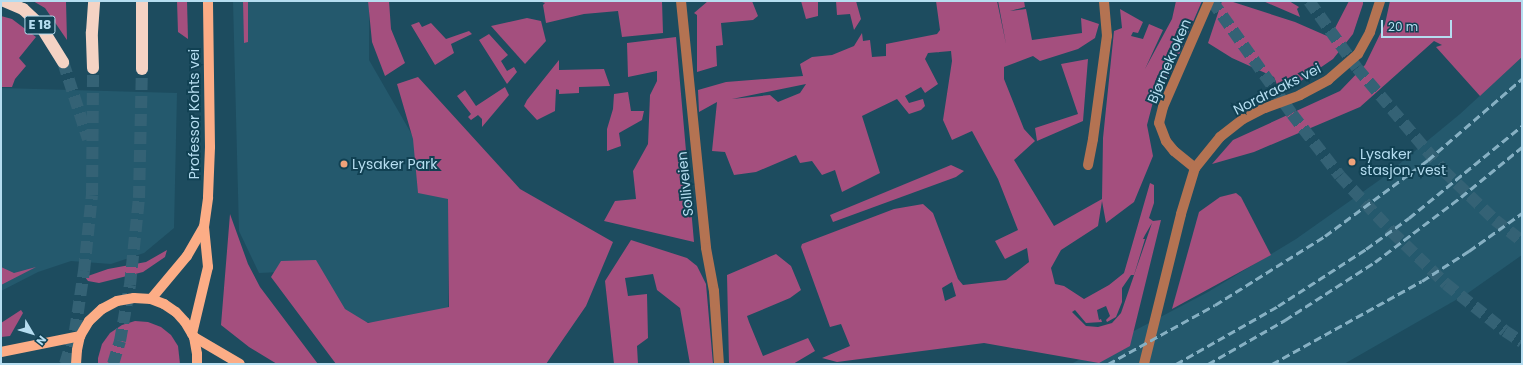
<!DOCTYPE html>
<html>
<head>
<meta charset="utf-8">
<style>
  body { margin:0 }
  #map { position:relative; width:1523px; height:365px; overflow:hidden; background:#1d4c5f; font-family:Poppins,sans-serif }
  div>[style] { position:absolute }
  .built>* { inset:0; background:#24596d }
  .green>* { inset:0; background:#a44f7e }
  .highway-tunnel>* { height:12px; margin-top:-6px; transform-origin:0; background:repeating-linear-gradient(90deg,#346275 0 12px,transparent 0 18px) }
  .minor>* { height:10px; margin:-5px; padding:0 5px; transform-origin:5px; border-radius:5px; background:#b47352 }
  .major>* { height:10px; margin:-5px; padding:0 5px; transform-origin:5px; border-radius:5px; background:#fcad86 }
  .highway>* { height:12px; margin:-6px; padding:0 6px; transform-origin:6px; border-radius:6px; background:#f4d3c4 }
  .rail>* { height:3px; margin-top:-1.5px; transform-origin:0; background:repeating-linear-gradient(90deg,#86b0c3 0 8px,transparent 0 12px) }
  .dots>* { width:11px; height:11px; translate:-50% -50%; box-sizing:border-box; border:2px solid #114153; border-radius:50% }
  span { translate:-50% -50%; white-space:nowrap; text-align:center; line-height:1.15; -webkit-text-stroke:4px #114153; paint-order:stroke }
  .shield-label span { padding:1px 3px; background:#114153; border:1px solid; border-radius:3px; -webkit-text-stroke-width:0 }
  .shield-label { font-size:13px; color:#b5ddf0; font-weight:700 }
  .street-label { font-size:14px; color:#b5ddf0 }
  .poi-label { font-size:14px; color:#b5ddf0 }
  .left { translate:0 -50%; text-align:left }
  .frame { position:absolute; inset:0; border:2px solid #b5ddf0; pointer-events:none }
  .north { position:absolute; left:12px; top:313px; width:40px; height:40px; -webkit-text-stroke:3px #114153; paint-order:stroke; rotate:128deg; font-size:11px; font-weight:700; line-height:16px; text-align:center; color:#b5ddf0 }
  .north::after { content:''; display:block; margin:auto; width:14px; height:18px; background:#b5ddf0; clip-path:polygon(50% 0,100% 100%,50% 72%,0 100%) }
  .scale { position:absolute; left:1381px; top:20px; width:71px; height:18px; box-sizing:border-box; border:2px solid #b5ddf0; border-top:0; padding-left:5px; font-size:12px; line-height:14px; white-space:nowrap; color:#b5ddf0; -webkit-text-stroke:3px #114153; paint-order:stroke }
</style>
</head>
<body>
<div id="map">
  <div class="built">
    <div style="clip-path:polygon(233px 1px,369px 1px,369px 60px,449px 199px,448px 329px,339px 320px,321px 270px,259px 273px,239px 231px)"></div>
    <div style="clip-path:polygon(1522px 57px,1522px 255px,1468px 293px,1344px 364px,1071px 364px,1208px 292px,1296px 239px,1381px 179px,1460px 114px)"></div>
    <div style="clip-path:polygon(1px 88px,177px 93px,174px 228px,144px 253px,111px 264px,71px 261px,38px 272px,1px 291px)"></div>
  </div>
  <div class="green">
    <div style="clip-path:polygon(33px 1px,66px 1px,67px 40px,45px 8px)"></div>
    <div style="clip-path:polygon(177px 1px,187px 1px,188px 39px,178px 32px)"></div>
    <div style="clip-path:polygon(243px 1px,248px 1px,248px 42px,244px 43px)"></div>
    <div style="clip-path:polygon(368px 1px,389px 1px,391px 29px,405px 63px,385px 76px,372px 42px)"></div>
    <div style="clip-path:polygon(539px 1px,662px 1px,663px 33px,622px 37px,618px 11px,584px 14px,546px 23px,543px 5px,545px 3px)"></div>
    <div style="clip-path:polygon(708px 1px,752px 1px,758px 16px,753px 20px,721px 23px,723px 45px,716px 46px,717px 66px,697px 72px,697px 15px,694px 13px)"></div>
    <div style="clip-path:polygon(801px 1px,818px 1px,818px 16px,806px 19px)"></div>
    <div style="clip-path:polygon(836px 1px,856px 1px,861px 19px,854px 30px,850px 14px,837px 15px)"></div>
    <div style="clip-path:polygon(evenodd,936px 1px,997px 1px,1006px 44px,998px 1px,1024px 1px,1025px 7px,1010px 11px,1026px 9px,1032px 40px,1082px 33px,1081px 18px,1099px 24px,1095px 38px,1078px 49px,1040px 61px,1033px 56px,1004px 67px,1004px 79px,1024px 129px,1035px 141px,1014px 160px,1054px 226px,1102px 199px,1103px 138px,1114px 31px,1122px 28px,1120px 9px,1143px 22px,1138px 33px,1133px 32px,1131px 36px,1143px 39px,1149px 24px,1163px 30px,1145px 69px,1172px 19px,1176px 1px,1202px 1px,1171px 73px,1153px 102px,1147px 125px,1153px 156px,1134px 202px,1106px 223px,1102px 201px,1098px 226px,1061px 250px,1051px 268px,1055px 284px,1064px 286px,1084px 299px,1109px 285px,1124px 273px,1150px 183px,1154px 185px,1154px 203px,1149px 218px,1153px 221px,1161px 220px,1130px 346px,1099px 363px,984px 343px,837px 362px,822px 358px,850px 346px,841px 324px,830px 327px,801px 247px,802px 244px,894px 209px,923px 204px,933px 213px,958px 279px,963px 285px,1006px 280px,1029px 262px,1027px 248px,1005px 259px,995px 241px,1018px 230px,998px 179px,972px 131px,952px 140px,943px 120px,952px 61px,951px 51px,928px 53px,925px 59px,938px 84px,925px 93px,921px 87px,905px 96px,909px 103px,923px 99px,925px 106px,921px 110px,909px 114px,897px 99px,862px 116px,880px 173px,842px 192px,835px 170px,822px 175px,812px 161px,800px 163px,796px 155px,756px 172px,734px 175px,725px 152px,712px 151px,717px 102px,699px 112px,698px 90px,726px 82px,803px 76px,800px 64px,812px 57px,832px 55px,854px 46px,862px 33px,863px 41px,870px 40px,872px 57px,886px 56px,886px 44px,937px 34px,940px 30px,936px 1px,806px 84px,800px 93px,778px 102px,770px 95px,732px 99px,806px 84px,936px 1px,1152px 223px,1121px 313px,1112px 323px,1098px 327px,1086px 326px,1072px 312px,1075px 310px,1086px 323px,1102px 322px,1101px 319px,1099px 320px,1097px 310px,1106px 306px,1110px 316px,1106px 320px,1107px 322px,1116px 317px,1122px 302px,1122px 288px,1131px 275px,1134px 275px,1145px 239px,1143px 239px,1145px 235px,1152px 223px,936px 1px,952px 282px,956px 296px,945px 301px,942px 288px,952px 282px)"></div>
    <div style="clip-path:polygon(1222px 1px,1230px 1px,1295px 22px,1327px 36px,1333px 32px,1349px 1px,1363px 1px,1363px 4px,1353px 34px,1333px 59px,1298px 83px,1278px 87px,1274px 77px,1232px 58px,1208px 43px)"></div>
    <div style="clip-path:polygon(1263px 1px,1289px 1px,1299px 7px,1297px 9px,1300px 17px)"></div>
    <div style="clip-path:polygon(1390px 1px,1522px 1px,1522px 57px,1480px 96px,1436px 47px,1442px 45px,1434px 41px,1360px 107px,1254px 152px,1212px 164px,1233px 140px,1340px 91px,1365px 65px,1385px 24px)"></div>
    <div style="clip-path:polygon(1px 16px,12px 19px,36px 37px,19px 58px,26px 66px,15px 79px,12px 87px,1px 87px)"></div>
    <div style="clip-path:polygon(527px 18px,541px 21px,546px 41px,525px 64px,491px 26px)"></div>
    <div style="clip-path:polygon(419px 22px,422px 27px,431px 23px,446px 39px,469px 31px,472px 34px,451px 44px,454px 53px,435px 65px,411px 25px)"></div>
    <div style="clip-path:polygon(489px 34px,508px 55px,501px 61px,507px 71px,514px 67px,517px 72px,507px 84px,479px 40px)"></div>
    <div style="clip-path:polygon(676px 37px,694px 242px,604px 221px,615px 201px,636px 199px,633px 171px,648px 144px,650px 95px,657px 81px,657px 71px,628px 77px,627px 43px)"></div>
    <div style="clip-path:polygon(1088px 59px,1083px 121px,1037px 141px,1035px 128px,1078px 114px,1061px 64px)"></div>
    <div style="clip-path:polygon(559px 60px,559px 70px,604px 69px,610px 86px,579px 87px,579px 93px,559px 94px,559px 90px,556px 89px,555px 111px,537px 120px,524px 106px,527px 100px)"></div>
    <div style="clip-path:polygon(418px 77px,520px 189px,613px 242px,586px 306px,546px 364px,336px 364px,271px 277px,281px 261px,316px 260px,345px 309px,368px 323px,449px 307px,448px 199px,418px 193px,413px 139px,397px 84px)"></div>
    <div style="clip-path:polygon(505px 87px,509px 95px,482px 127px,482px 119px,478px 115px,471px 120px,468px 117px,471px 114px,457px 96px,465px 90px,476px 106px)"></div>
    <div style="clip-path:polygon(628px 92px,631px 111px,644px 111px,642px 120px,619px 133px,621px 146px,607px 151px,607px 129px,613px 109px,614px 94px)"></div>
    <div style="clip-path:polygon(951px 165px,964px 171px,956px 177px,833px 222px,830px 215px)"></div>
    <div style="clip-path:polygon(1236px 193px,1241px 197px,1271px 255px,1172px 309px,1199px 212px,1220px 197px)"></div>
    <div style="clip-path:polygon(230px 214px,248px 264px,260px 287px,318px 364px,277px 364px,249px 347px,221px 325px)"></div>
    <div style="clip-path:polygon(631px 240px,687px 258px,697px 266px,706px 284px,713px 364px,690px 364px,680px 308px,657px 290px,653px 274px,625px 278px,628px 296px,647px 294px,648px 338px,637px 346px,638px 364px,614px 364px,605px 281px)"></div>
    <div style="clip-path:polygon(167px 250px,165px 257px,143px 272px,99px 283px,88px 281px,85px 277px,108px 269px,146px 262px)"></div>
    <div style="clip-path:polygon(776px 254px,791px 266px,801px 290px,790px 298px,747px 316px,749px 322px,763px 356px,808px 338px,815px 351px,793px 364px,729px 364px,727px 275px)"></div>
    <div style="clip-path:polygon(1px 267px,14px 273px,36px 267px,1px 285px)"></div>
    <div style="clip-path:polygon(21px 310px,23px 313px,10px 336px,1px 337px,1px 323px)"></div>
    <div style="clip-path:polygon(135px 321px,148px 322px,161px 327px,171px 335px,178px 346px,180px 364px,98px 364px,98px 358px,102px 344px,110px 333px,122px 325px)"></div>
  </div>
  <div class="highway-tunnel">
    <div style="left:1212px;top:1px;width:138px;rotate:54.7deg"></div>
    <div style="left:1292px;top:114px;width:78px;rotate:52.3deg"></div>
    <div style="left:1340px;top:176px;width:76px;rotate:47.1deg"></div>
    <div style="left:1392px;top:232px;width:75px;rotate:43.9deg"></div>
    <div style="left:1446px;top:284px;width:75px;rotate:38.5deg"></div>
    <div style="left:1505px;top:331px;width:20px;rotate:33deg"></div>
    <div style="left:1309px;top:1px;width:82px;rotate:54.4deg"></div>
    <div style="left:1357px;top:68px;width:135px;rotate:49.8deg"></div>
    <div style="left:1444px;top:171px;width:71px;rotate:43.9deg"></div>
    <div style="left:1495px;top:220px;width:34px;rotate:38deg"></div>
    <div style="left:63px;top:62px;width:81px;rotate:72deg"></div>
    <div style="left:65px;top:364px;width:34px;rotate:-73deg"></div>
    <div style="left:75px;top:331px;width:61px;rotate:-81.5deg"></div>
    <div style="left:84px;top:271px;width:76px;rotate:-84deg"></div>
    <div style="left:92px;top:195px;width:127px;rotate:-89.5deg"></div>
    <div style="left:113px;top:364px;width:24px;rotate:-73deg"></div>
    <div style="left:120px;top:341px;width:57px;rotate:-79.9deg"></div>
    <div style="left:130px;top:285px;width:87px;rotate:-84.1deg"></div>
    <div style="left:139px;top:198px;width:129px;rotate:-88.7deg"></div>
  </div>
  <div class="minor">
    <div style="left:681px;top:1px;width:248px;rotate:84.2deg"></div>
    <div style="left:706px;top:248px;width:44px;rotate:79.5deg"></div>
    <div style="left:714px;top:291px;width:73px;rotate:86.1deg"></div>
    <div style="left:1088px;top:165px;width:26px;rotate:-79deg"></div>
    <div style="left:1093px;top:139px;width:104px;rotate:-82.3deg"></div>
    <div style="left:1107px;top:36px;width:35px;rotate:-95deg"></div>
    <div style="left:1195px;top:168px;width:27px;rotate:-141deg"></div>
    <div style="left:1174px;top:151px;width:13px;rotate:-129deg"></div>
    <div style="left:1166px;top:141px;width:19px;rotate:-111deg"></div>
    <div style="left:1159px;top:123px;width:16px;rotate:-76deg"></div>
    <div style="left:1163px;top:107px;width:116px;rotate:-66.5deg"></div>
    <div style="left:1144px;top:364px;width:154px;rotate:-76.1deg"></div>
    <div style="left:1181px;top:214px;width:48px;rotate:-73.1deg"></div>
    <div style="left:1195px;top:168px;width:40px;rotate:-51deg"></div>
    <div style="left:1220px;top:137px;width:29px;rotate:-38deg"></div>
    <div style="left:1243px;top:119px;width:25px;rotate:-27deg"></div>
    <div style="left:1265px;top:108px;width:37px;rotate:-20deg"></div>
    <div style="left:1300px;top:95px;width:32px;rotate:-28deg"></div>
    <div style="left:1328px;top:80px;width:40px;rotate:-41deg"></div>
    <div style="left:1358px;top:54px;width:25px;rotate:-61deg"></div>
    <div style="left:1370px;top:32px;width:33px;rotate:-72deg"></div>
  </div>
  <div class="major">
    <div style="left:151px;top:299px;width:56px;rotate:-50.1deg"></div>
    <div style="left:187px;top:256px;width:34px;rotate:-60deg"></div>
    <div style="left:192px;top:334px;width:69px;rotate:-76.6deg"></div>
    <div style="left:208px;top:267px;width:40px;rotate:-95.7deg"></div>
    <div style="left:204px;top:227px;width:30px;rotate:-82deg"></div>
    <div style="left:208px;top:197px;width:50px;rotate:-87.7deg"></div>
    <div style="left:210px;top:147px;width:146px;rotate:-90.8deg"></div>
    <div style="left:194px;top:337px;width:53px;rotate:30.4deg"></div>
    <div style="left:1px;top:352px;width:81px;rotate:-11.4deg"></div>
    <div style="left:76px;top:364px;width:14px;rotate:-86deg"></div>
    <div style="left:77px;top:350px;width:14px;rotate:-78deg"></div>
    <div style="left:80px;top:336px;width:17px;rotate:-59deg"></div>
    <div style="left:89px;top:321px;width:18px;rotate:-43deg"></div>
    <div style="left:102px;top:309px;width:17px;rotate:-28deg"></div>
    <div style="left:117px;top:301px;width:17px;rotate:-10deg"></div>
    <div style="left:134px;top:298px;width:17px;rotate:3deg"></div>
    <div style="left:151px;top:299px;width:14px;rotate:21deg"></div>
    <div style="left:164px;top:304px;width:14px;rotate:34deg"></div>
    <div style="left:176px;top:312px;width:13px;rotate:48deg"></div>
    <div style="left:185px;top:322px;width:17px;rotate:59deg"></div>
    <div style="left:194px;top:337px;width:17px;rotate:80deg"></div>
    <div style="left:197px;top:354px;width:10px;rotate:90deg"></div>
  </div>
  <div class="highway">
    <div style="left:4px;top:1px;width:21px;rotate:23deg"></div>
    <div style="left:23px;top:9px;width:23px;rotate:43deg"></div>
    <div style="left:40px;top:25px;width:44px;rotate:58.1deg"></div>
    <div style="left:142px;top:1px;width:68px;rotate:90deg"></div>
    <div style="left:93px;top:68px;width:36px;rotate:-92deg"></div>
    <div style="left:92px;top:32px;width:31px;rotate:-86deg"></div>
  </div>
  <div class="rail">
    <div style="left:1108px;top:364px;width:122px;rotate:-28.9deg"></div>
    <div style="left:1215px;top:305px;width:130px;rotate:-32.1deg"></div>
    <div style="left:1325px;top:236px;width:128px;rotate:-36.4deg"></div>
    <div style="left:1428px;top:160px;width:124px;rotate:-40.8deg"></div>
    <div style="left:1176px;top:364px;width:117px;rotate:-29.6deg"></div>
    <div style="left:1278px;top:306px;width:105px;rotate:-32.9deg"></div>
    <div style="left:1366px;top:249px;width:53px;rotate:-35.8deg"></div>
    <div style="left:1409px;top:218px;width:146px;rotate:-39.2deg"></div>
    <div style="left:1208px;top:364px;width:89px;rotate:-29.7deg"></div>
    <div style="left:1285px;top:320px;width:107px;rotate:-32.8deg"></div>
    <div style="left:1375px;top:262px;width:108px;rotate:-37.1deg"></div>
    <div style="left:1461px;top:197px;width:79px;rotate:-39.3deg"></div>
    <div style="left:1272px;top:364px;width:171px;rotate:-29deg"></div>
    <div style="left:1422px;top:281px;width:56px;rotate:-32.6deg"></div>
    <div style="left:1469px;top:251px;width:65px;rotate:-35.6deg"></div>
  </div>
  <div class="dots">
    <div style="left:1352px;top:162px;background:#f0a27a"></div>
    <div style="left:344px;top:164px;background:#f0a27a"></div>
  </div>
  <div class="shield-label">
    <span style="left:40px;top:25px">E 18</span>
  </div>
  <div class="street-label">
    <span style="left:1169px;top:61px;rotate:-67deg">Bjørnekroken</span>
    <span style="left:1277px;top:89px;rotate:-27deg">Nordraaks vei</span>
    <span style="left:194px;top:114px;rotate:-90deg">Professor Kohts vei</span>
    <span style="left:685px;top:184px;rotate:-96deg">Solliveien</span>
  </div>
  <div class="poi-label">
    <span class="left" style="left:1360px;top:162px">Lysaker<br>stasjon, vest</span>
    <span class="left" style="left:352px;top:164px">Lysaker Park</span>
  </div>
  <div class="frame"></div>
  <div class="north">N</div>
  <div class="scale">20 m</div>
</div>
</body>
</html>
